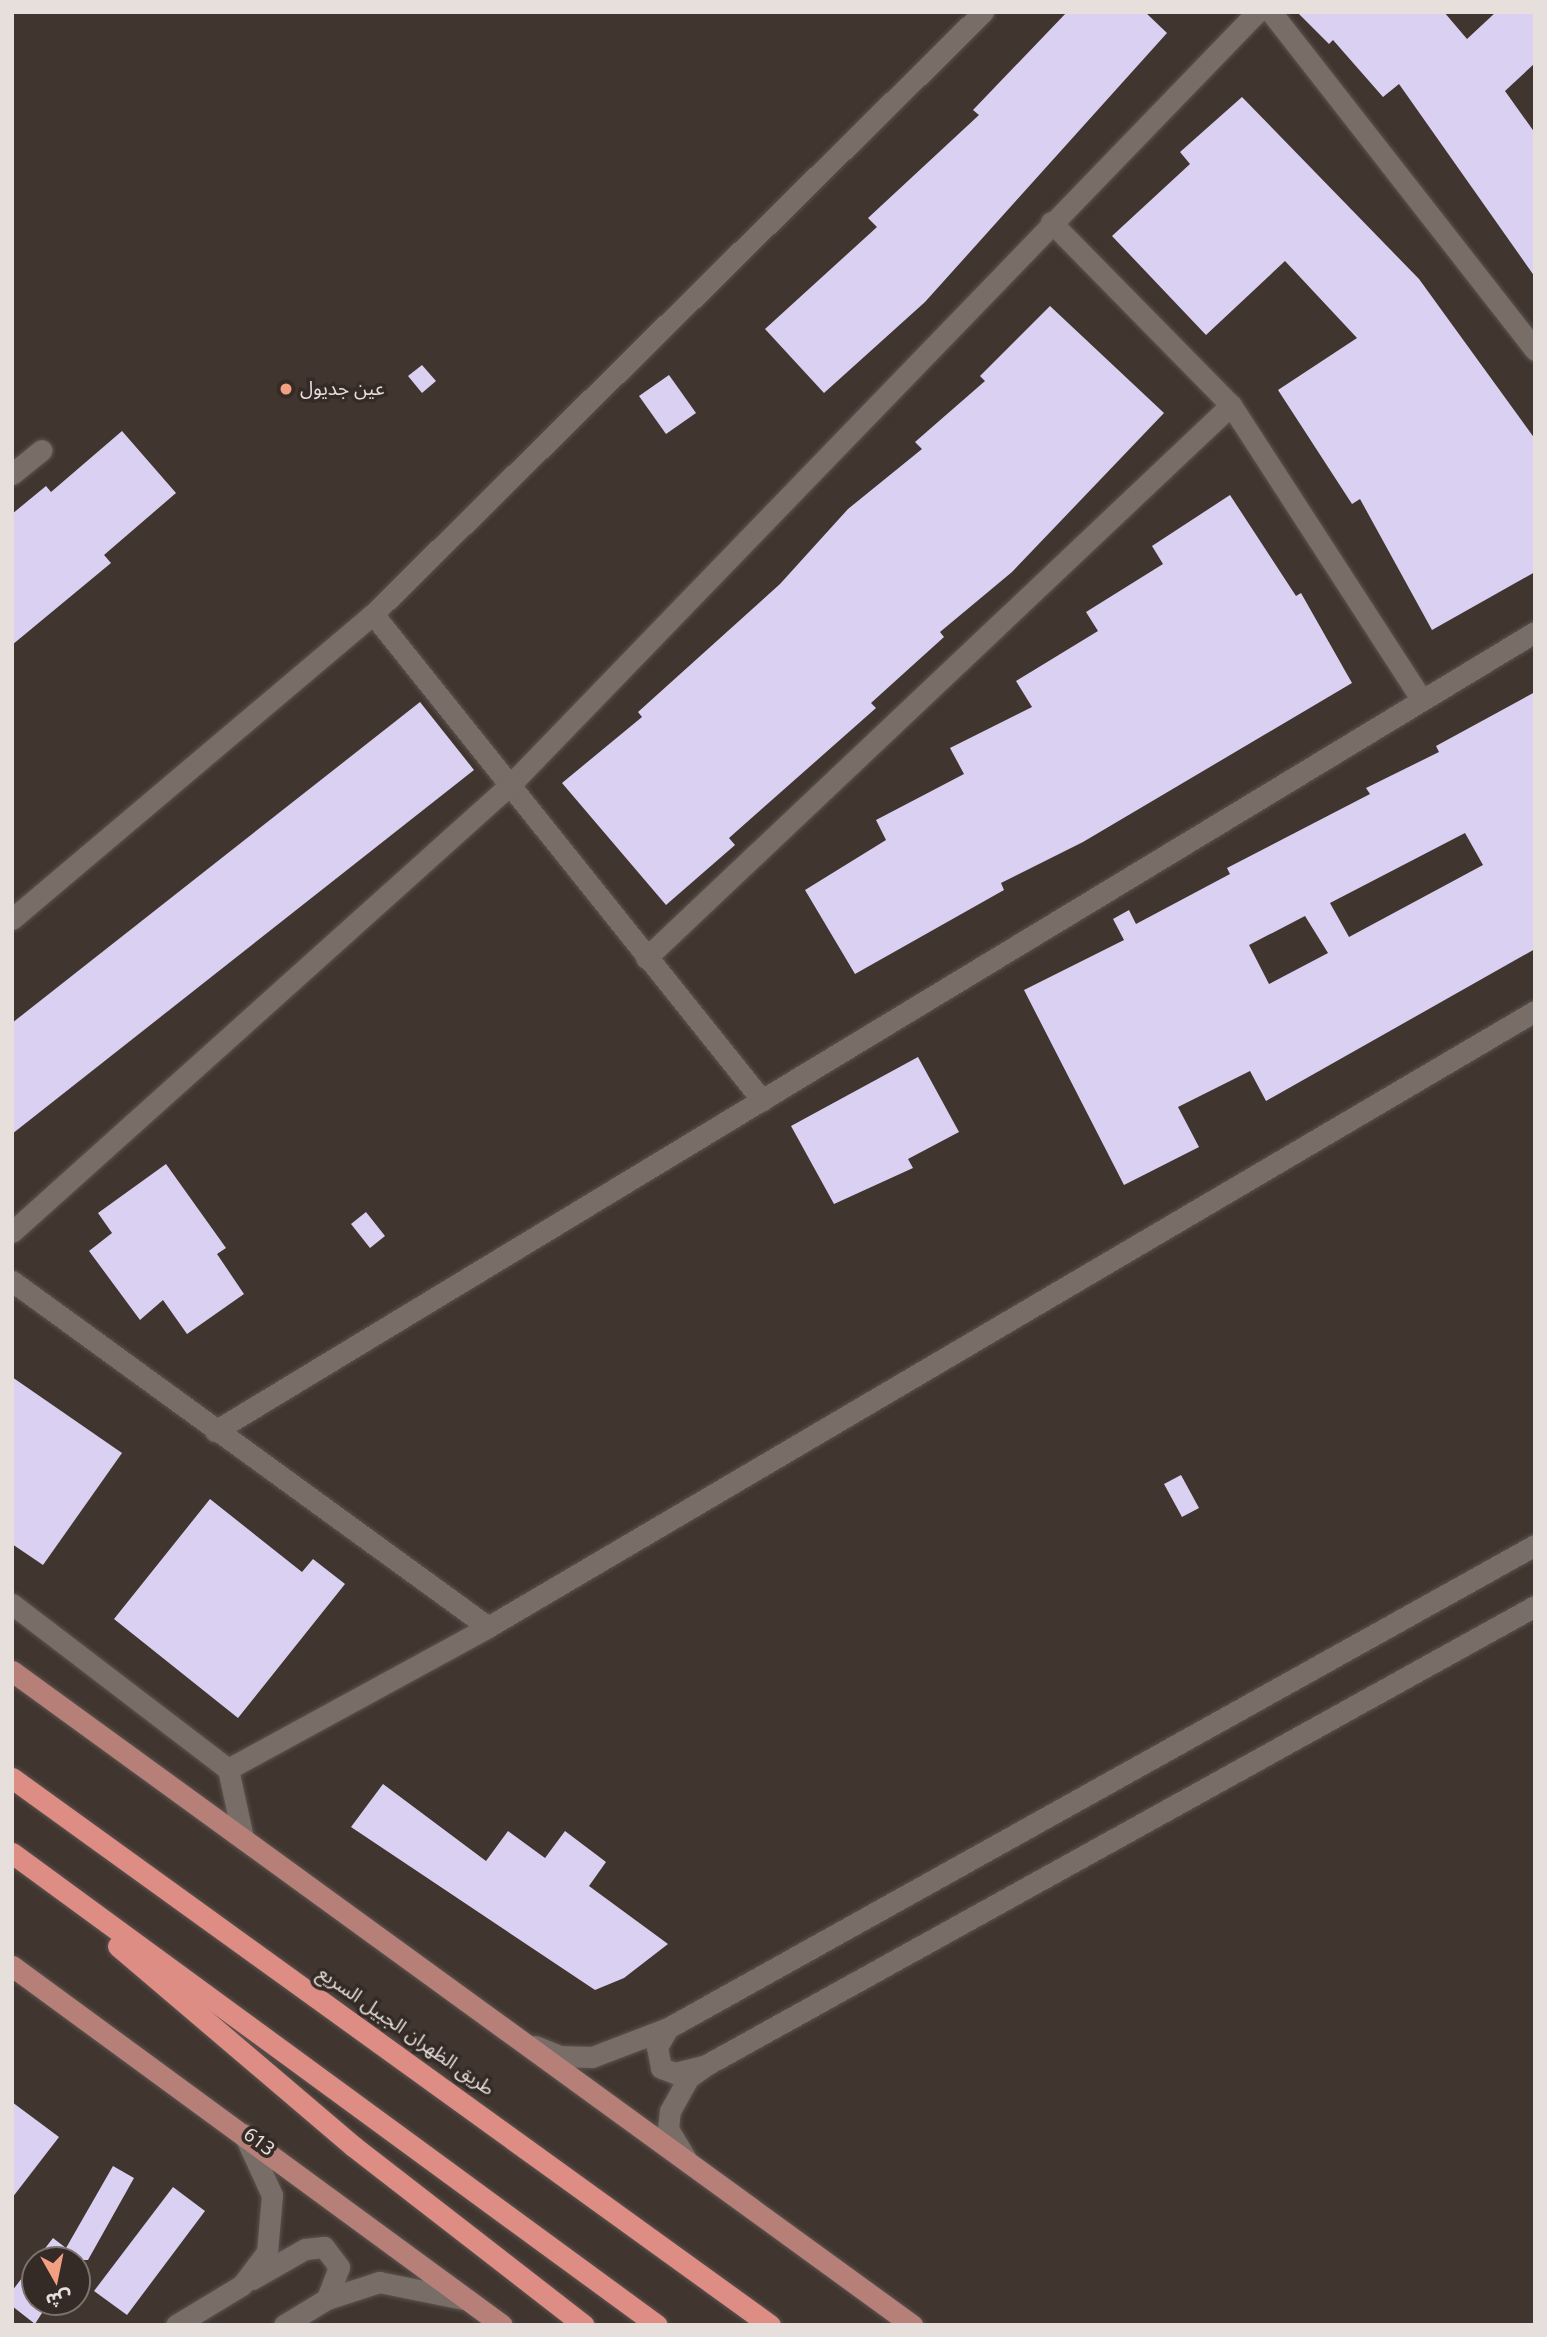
<!DOCTYPE html>
<html>
<head>
<meta charset="utf-8">
<style>
  body { margin:0 }
  #map { position:relative; width:1547px; height:2337px; overflow:hidden; background:#40352f; font-family:"Noto Sans","Noto Sans Arabic",sans-serif }
  div>[style] { position:absolute }
  .building>* { inset:0; background:#d9d0f2 }
  .roads { filter:drop-shadow(0 0 2px #5c534e) drop-shadow(0 0 2px #5c534e) }
  .street>* { height:21px; margin:-10.5px; padding:0 10.5px; transform-origin:10.5px; border-radius:10.5px; background:#796d67 }
  .secondary>* { height:21px; margin:-10.5px; padding:0 10.5px; transform-origin:10.5px; border-radius:10.5px; background:#796d67 }
  .primary>* { height:21px; margin:-10.5px; padding:0 10.5px; transform-origin:10.5px; border-radius:10.5px; background:#b68079 }
  .highway>* { height:21px; margin:-10.5px; padding:0 10.5px; transform-origin:10.5px; border-radius:10.5px; background:#de8d85 }
  .dots>* { width:19px; height:19px; translate:-50% -50%; box-sizing:border-box; border:4px solid #352b26; border-radius:50% }
  span { translate:-50% -50%; white-space:nowrap; text-align:center; line-height:1.15; -webkit-text-stroke:7px #352b26; paint-order:stroke }
  .poi-label { font-size:19px; color:#e7dfdc }
  .left { translate:0 -50%; text-align:left }
  .street-label { font-size:19px; color:#e7dfdc }
  .frame { position:absolute; inset:0; border:14px solid #e7dfdc; pointer-events:none }
  .north { position:absolute; left:21px; top:2246px; width:70px; height:70px; box-sizing:border-box; background:#352b26; border:2px solid #7c736f; border-radius:50%; rotate:171deg; font-size:19px; font-weight:700; line-height:28px; text-align:center; color:#e7dfdc }
  .north::after { content:''; display:block; margin:auto; width:24px; height:32px; background:#f3a082; clip-path:polygon(50% 0,100% 100%,50% 72%,0 100%) }
</style>
</head>
<body>
<div id="map">
  <div class="building">
    <div style="clip-path:polygon(1067px 12px,1145px 12px,1167px 33px,925px 302px,824px 393px,765px 329px,877px 227px,868px 218px,979px 115px,973px 110px)"></div>
    <div style="clip-path:polygon(1297px 12px,1444px 12px,1467px 39px,1496px 12px,1535px 12px,1535px 63px,1505px 91px,1535px 133px,1535px 277px,1399px 84px,1383px 97px,1333px 40px,1329px 44px)"></div>
    <div style="clip-path:polygon(1242px 97px,1419px 279px,1535px 439px,1535px 572px,1432px 630px,1360px 499px,1352px 504px,1278px 390px,1357px 338px,1285px 261px,1206px 335px,1112px 236px,1190px 164px,1180px 152px)"></div>
    <div style="clip-path:polygon(1050px 306px,1164px 413px,1012px 572px,940px 632px,944px 637px,871px 703px,876px 708px,729px 838px,735px 845px,666px 905px,562px 783px,642px 717px,638px 712px,780px 584px,848px 509px,922px 449px,915px 442px,985px 381px,980px 376px)"></div>
    <div style="clip-path:polygon(422px 365px,436px 381px,422px 393px,408px 376px)"></div>
    <div style="clip-path:polygon(669px 375px,696px 413px,666px 434px,639px 396px)"></div>
    <div style="clip-path:polygon(122px 431px,176px 493px,104px 555px,111px 563px,12px 645px,12px 514px,46px 486px,51px 492px)"></div>
    <div style="clip-path:polygon(1230px 495px,1296px 596px,1301px 593px,1352px 683px,1083px 842px,1001px 883px,1004px 890px,855px 974px,805px 890px,886px 840px,876px 820px,964px 774px,950px 748px,1032px 707px,1016px 681px,1098px 631px,1086px 612px,1163px 564px,1152px 546px)"></div>
    <div style="clip-path:polygon(evenodd,1535px 692px,1535px 949px,1266px 1101px,1250px 1071px,1178px 1107px,1199px 1147px,1124px 1185px,1024px 990px,1124px 940px,1113px 919px,1129px 910px,1136px 924px,1230px 874px,1227px 868px,1370px 794px,1366px 788px,1439px 752px,1436px 746px,1535px 692px,1465px 833px,1483px 865px,1349px 937px,1330px 903px,1465px 833px,1535px 692px,1305px 916px,1328px 953px,1269px 984px,1249px 945px,1305px 916px)"></div>
    <div style="clip-path:polygon(420px 702px,474px 770px,12px 1134px,12px 1023px)"></div>
    <div style="clip-path:polygon(918px 1057px,959px 1132px,908px 1159px,913px 1168px,834px 1204px,791px 1126px)"></div>
    <div style="clip-path:polygon(166px 1164px,226px 1248px,217px 1254px,244px 1294px,187px 1334px,163px 1300px,140px 1320px,89px 1251px,112px 1233px,98px 1213px)"></div>
    <div style="clip-path:polygon(366px 1212px,385px 1236px,370px 1248px,351px 1224px)"></div>
    <div style="clip-path:polygon(12px 1377px,122px 1453px,43px 1565px,12px 1544px)"></div>
    <div style="clip-path:polygon(1181px 1475px,1199px 1508px,1182px 1517px,1164px 1484px)"></div>
    <div style="clip-path:polygon(210px 1499px,302px 1572px,313px 1559px,345px 1584px,238px 1718px,114px 1619px)"></div>
    <div style="clip-path:polygon(383px 1784px,486px 1861px,508px 1831px,545px 1858px,565px 1831px,606px 1862px,589px 1886px,668px 1944px,624px 1978px,595px 1990px,351px 1827px)"></div>
    <div style="clip-path:polygon(12px 2102px,59px 2137px,12px 2198px)"></div>
    <div style="clip-path:polygon(113px 2166px,134px 2178px,88px 2260px,36px 2260px,53px 2238px,66px 2248px)"></div>
    <div style="clip-path:polygon(173px 2187px,205px 2211px,127px 2315px,94px 2291px)"></div>
    <div style="clip-path:polygon(35px 2261px,35px 2302px,49px 2302px,35px 2324px,12px 2306px,12px 2291px)"></div>
  </div>
  <div class="roads">
    <div class="street">
      <div style="left:1271px;top:12px;width:429px;rotate:52deg"></div>
      <div style="left:1051px;top:222px;width:257px;rotate:45.5deg"></div>
      <div style="left:1231px;top:405px;width:351px;rotate:57.1deg"></div>
      <div style="left:12px;top:474px;width:38px;rotate:-39deg"></div>
      <div style="left:373px;top:614px;width:623px;rotate:51.33deg"></div>
      <div style="left:12px;top:919px;width:473px;rotate:-40.2deg"></div>
      <div style="left:373px;top:614px;width:857px;rotate:-44.62deg"></div>
      <div style="left:646px;top:958px;width:805px;rotate:-43.39deg"></div>
      <div style="left:12px;top:1232px;width:672px;rotate:-41.92deg"></div>
      <div style="left:512px;top:783px;width:1072px;rotate:-45.98deg"></div>
      <div style="left:12px;top:1281px;width:588px;rotate:36.01deg"></div>
      <div style="left:215px;top:1431px;width:1543px;rotate:-31.19deg"></div>
      <div style="left:12px;top:1604px;width:272px;rotate:37.4deg"></div>
      <div style="left:228px;top:1769px;width:296px;rotate:-28.6deg"></div>
      <div style="left:488px;top:1627px;width:1215px;rotate:-30.47deg"></div>
      <div style="left:228px;top:1769px;width:71px;rotate:77.7deg"></div>
    </div>
    <div class="secondary">
      <div style="left:668px;top:2028px;width:22px;rotate:120deg"></div>
      <div style="left:657px;top:2047px;width:21px;rotate:79deg"></div>
      <div style="left:661px;top:2068px;width:15px;rotate:20deg"></div>
      <div style="left:675px;top:2073px;width:29px;rotate:-14deg"></div>
      <div style="left:535px;top:2046px;width:27px;rotate:22deg"></div>
      <div style="left:560px;top:2056px;width:32px;rotate:2deg"></div>
      <div style="left:592px;top:2057px;width:81px;rotate:-20.9deg"></div>
      <div style="left:668px;top:2028px;width:992px;rotate:-29.12deg"></div>
      <div style="left:686px;top:2159px;width:35px;rotate:-121deg"></div>
      <div style="left:668px;top:2129px;width:18px;rotate:-84deg"></div>
      <div style="left:670px;top:2111px;width:38px;rotate:-61deg"></div>
      <div style="left:688px;top:2078px;width:24px;rotate:-35deg"></div>
      <div style="left:708px;top:2064px;width:945px;rotate:-28.98deg"></div>
      <div style="left:252px;top:2279px;width:61px;rotate:-29.5deg"></div>
      <div style="left:305px;top:2249px;width:19px;rotate:-6deg"></div>
      <div style="left:324px;top:2247px;width:25px;rotate:53deg"></div>
      <div style="left:339px;top:2267px;width:34px;rotate:111deg"></div>
      <div style="left:176px;top:2325px;width:77px;rotate:-31.2deg"></div>
      <div style="left:242px;top:2285px;width:41px;rotate:-52.9deg"></div>
      <div style="left:267px;top:2252px;width:57px;rotate:-85deg"></div>
      <div style="left:272px;top:2195px;width:67px;rotate:-114.7deg"></div>
      <div style="left:284px;top:2325px;width:50px;rotate:-31.2deg"></div>
      <div style="left:327px;top:2299px;width:55px;rotate:-18.1deg"></div>
      <div style="left:379px;top:2282px;width:91px;rotate:11.4deg"></div>
    </div>
    <div class="primary">
      <div style="left:12px;top:1671px;width:1113px;rotate:36deg"></div>
      <div style="left:12px;top:1966px;width:607px;rotate:36.23deg"></div>
    </div>
    <div class="highway">
      <div style="left:12px;top:1778px;width:935px;rotate:35.82deg"></div>
      <div style="left:12px;top:1853px;width:799px;rotate:36.2deg"></div>
      <div style="left:118px;top:1946px;width:309px;rotate:40.4deg"></div>
      <div style="left:353px;top:2146px;width:292px;rotate:37.8deg"></div>
    </div>
  </div>
  <div class="dots">
    <div style="left:286px;top:389px;background:#f3a082"></div>
  </div>
  <div class="poi-label">
    <span class="left" style="left:300px;top:389px">عين جديول</span>
  </div>
  <div class="street-label">
    <span style="left:406px;top:2031px;rotate:35deg">طريق الظهران الجبيل السريع</span>
    <span style="left:259px;top:2142px;rotate:37deg">613</span>
  </div>
  <div class="frame"></div>
  <div class="north">ش</div>
</div>
</body>
</html>
